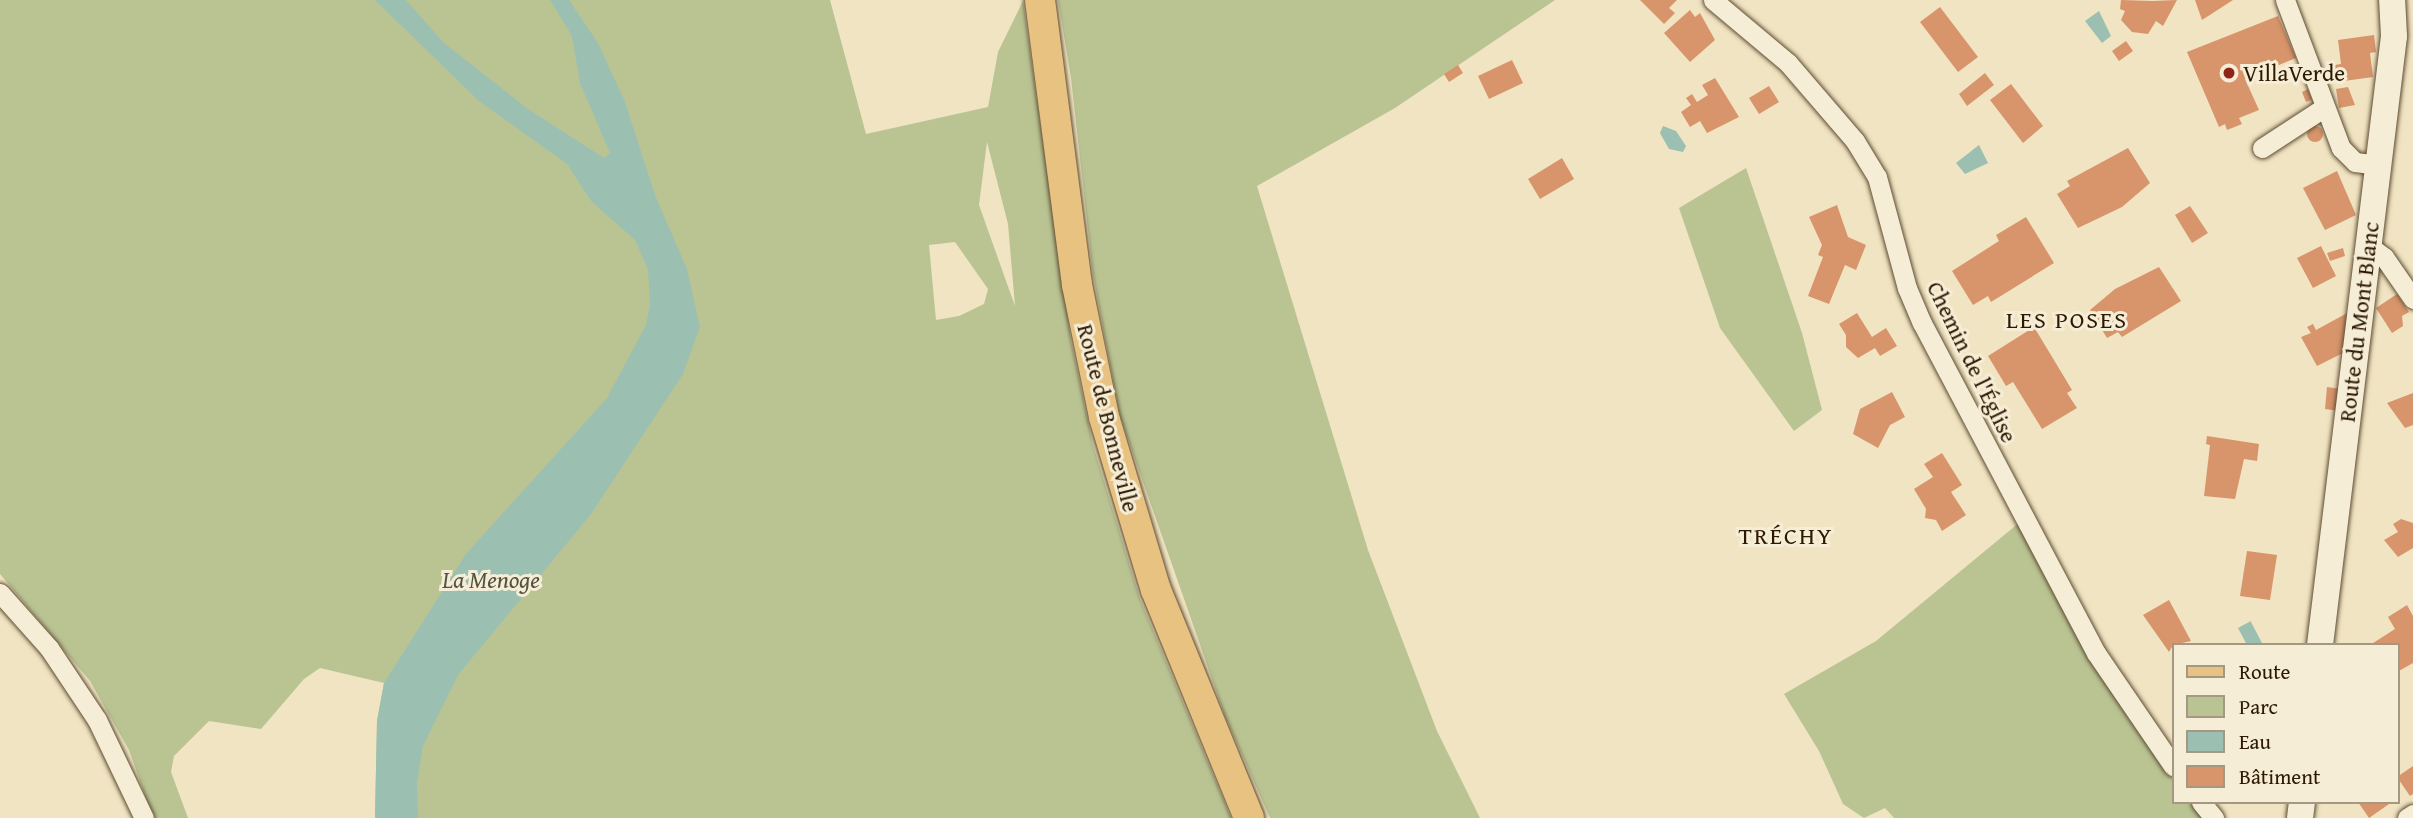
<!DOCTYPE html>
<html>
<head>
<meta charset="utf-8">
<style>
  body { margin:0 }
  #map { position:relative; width:2413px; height:818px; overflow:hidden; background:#f1e4c2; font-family:"Gentium Book Plus",serif }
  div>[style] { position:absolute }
  .green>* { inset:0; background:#bac493 }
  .water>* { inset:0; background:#9bbfb1 }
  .building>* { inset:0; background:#d8946b }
  .round { border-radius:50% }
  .roads { filter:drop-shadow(0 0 2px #5d4c32) drop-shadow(0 0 2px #5d4c32) }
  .street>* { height:19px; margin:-9.5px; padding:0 9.5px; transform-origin:9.5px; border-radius:9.5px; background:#f6edd7 }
  .secondary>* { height:26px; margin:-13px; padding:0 13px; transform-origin:13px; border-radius:13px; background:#f6edd7 }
  .primary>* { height:30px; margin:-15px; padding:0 15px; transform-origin:15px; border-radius:15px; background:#e8c281 }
  .dots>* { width:19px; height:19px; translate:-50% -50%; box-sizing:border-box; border:4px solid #f6edd7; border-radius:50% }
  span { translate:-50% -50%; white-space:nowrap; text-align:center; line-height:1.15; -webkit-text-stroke:6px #f6edd7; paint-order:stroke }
  .poi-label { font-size:23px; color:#2c1902 }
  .left { translate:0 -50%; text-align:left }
  .street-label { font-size:23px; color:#2c1902 }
  .neighbourhood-label { font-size:24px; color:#2c1902; letter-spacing:2px }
  .water-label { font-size:24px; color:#53533f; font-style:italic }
  .legend { position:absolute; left:2172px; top:643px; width:228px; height:161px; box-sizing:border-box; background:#f6edd7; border:2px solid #a59882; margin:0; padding:9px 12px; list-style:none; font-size:21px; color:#2c1902 }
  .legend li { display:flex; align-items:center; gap:14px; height:35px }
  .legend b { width:35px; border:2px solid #a59882 }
</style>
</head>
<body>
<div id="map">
  <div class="green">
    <div style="clip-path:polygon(evenodd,0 0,830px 0,866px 134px,988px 107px,998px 52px,1023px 1px,1071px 341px,1093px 445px,1140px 599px,1231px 818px,375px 818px,377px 721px,384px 683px,320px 668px,304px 679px,261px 729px,209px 721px,174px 756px,171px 772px,188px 818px,153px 818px,129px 750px,90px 681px,0 574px,0 0,987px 142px,1008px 224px,1015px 306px,979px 205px,987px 142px,0 0,955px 242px,988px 289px,984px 304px,959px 316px,936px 320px,929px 245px,955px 242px)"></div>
    <div style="clip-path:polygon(1058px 0,1555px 0,1395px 108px,1257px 186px,1368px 550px,1437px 731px,1480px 818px,1270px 818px,1225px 716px,1120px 416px,1093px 274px,1071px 78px)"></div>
    <div style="clip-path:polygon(1746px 168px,1802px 333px,1822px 410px,1794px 431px,1720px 328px,1679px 208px)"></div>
    <div style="clip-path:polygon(2020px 522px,2173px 774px,2173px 802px,2194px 802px,2205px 818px,1894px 818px,1885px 808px,1864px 818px,1843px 804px,1819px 751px,1784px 694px,1876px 641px)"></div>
  </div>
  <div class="water">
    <div style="clip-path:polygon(375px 0,406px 0,444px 43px,528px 109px,604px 158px,610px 153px,580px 83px,572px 36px,550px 0,569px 0,598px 43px,625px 102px,655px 195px,687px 269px,700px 327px,683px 374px,591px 514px,458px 675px,423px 746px,417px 783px,418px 818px,375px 818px,377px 721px,384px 683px,466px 554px,607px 398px,646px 325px,650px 305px,648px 269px,635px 240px,591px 201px,567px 164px,479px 101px)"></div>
    <div style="clip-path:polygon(2099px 11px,2111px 36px,2102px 43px,2085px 21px)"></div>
    <div style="clip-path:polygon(1663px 126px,1676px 131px,1686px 146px,1683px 152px,1669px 149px,1660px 133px)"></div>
    <div style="clip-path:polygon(1979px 145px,1988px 163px,1965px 174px,1956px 163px)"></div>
    <div style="clip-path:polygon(2251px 621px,2251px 622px,2263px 645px,2247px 645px,2238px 628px)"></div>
  </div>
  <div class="building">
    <div style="clip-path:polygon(1640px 0,1677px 0,1669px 8px,1675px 13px,1664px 24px)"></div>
    <div style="clip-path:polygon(2121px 0,2152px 1px,2177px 0,2163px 26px,2156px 21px,2148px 34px,2132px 32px,2121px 20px,2125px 11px,2120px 9px)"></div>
    <div style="clip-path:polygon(2195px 0,2233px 0,2202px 20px)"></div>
    <div style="clip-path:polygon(1940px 7px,1978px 57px,1958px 72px,1920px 22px)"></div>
    <div style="clip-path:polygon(1690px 10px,1695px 17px,1700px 13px,1715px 40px,1690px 62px,1664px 33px)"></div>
    <div style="clip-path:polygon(2278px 16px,2296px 58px,2245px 79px,2259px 110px,2239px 118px,2242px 124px,2227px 130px,2225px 124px,2219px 127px,2187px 52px)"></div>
    <div style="clip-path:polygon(2374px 35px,2376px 52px,2370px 53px,2373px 77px,2330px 83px,2328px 66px,2341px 64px,2338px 40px)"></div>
    <div style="clip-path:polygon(2126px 41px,2133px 51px,2119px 61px,2112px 51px)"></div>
    <div style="clip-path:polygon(1512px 60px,1523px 83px,1489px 99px,1478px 76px)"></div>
    <div style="clip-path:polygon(1458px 65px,1463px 73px,1449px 82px,1444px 74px)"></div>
    <div style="clip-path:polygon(1985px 73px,1994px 85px,1967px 106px,1959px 94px)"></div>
    <div style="clip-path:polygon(1715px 78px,1739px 117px,1707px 133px,1700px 121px,1690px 127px,1681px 112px,1691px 105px,1686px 98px,1692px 94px,1697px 102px,1708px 95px,1702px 85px)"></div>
    <div style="clip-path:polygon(2011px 84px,2043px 126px,2023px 143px,1990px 100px)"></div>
    <div style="clip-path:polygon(1769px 86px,1779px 102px,1759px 114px,1749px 98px)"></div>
    <div style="clip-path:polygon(2348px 87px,2355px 105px,2339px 108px,2336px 89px)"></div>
    <div style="clip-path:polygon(2308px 89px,2312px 100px,2306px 102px,2302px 92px)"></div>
    <div class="round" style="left:2307px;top:126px;width:16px;height:16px"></div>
    <div style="clip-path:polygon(2128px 148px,2150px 183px,2122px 207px,2078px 228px,2057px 194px,2070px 186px,2067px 181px)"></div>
    <div style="clip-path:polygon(1562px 158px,1574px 179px,1540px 199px,1528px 179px)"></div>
    <div style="clip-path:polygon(2337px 171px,2356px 215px,2325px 230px,2303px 188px)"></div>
    <div style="clip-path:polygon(1837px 205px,1848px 237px,1866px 245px,1856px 270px,1845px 265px,1829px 304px,1808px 296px,1823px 257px,1818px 255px,1822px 245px,1809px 217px)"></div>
    <div style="clip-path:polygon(2190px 206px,2208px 233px,2192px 243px,2175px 215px)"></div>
    <div style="clip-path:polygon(2026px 217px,2054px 263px,1991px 302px,1988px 296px,1973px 305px,1952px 271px,1999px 241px,1996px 235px)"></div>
    <div style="clip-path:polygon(2321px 246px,2336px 276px,2313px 288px,2297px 258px)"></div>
    <div style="clip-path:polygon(2343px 248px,2345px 256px,2330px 261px,2327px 253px)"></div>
    <div style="clip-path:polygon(2159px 267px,2181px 301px,2122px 337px,2118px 332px,2107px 338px,2090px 310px,2115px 289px)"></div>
    <div style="clip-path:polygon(2397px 294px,2409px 312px,2402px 316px,2403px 326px,2392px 333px,2376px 308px)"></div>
    <div style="clip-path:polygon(2351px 311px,2347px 351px,2317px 366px,2301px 337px,2311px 333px,2307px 327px,2313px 324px,2316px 330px)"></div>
    <div style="clip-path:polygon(1857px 313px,1872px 337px,1886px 328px,1897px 346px,1880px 356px,1875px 348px,1858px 358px,1846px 347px,1846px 335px,1839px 324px)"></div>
    <div style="clip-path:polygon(2034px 327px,2072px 390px,2067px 393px,2077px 408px,2042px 429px,2013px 382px,2006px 386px,1988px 356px)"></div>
    <div style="clip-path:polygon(2327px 387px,2341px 389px,2339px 411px,2325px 409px)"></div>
    <div style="clip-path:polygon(1892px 392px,1905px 417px,1890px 425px,1878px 448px,1853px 434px,1860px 409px)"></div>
    <div style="clip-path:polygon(2413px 393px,2413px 425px,2405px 428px,2387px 403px)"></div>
    <div style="clip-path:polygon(2207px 436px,2259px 444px,2257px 461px,2244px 459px,2235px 499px,2204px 496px,2210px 445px,2206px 444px)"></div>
    <div style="clip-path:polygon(1942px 453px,1962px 485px,1951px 492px,1966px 515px,1942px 531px,1936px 520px,1925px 518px,1926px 509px,1914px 489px,1933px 477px,1924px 464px)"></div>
    <div style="clip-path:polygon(2401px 519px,2413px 523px,2413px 548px,2398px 557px,2384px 540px,2398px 532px,2393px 524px)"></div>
    <div style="clip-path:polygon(2247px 551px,2277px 555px,2270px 600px,2240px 596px)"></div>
    <div style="clip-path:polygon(2169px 600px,2191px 641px,2173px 645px,2169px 652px,2143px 615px)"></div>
    <div style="clip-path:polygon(2407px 605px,2413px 616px,2413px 663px,2397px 672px,2397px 645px,2370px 645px,2395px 629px,2388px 617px)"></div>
    <div style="clip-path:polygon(2413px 766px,2413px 794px,2410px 796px,2397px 777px)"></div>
    <div style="clip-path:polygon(2358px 802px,2388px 802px,2389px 804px,2369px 818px)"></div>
  </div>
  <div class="roads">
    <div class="street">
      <div style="left:1713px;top:0;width:98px;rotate:40deg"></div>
      <div style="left:1788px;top:63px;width:103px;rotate:49.3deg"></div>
      <div style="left:1855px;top:141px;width:42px;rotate:58.6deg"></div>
      <div style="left:1877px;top:177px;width:115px;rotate:74.9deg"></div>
      <div style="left:1907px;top:288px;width:38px;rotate:67deg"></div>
      <div style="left:1922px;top:323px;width:373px;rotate:62.2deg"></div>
      <div style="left:2096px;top:653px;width:137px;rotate:55.7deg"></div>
      <div style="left:2285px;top:0;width:158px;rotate:69.3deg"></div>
      <div style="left:2341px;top:148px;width:20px;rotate:45deg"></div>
      <div style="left:2355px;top:162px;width:23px;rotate:7deg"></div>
      <div style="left:2262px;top:148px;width:75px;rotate:-33.1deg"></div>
      <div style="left:2368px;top:245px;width:20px;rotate:37deg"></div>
      <div style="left:2384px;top:257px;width:51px;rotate:55.4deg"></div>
      <div style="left:0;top:593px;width:74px;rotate:48.3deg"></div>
      <div style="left:49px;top:648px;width:87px;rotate:56.3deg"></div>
      <div style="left:97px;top:720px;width:109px;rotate:64.4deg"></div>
      <div style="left:2201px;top:802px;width:21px;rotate:51deg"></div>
      <div style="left:2407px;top:818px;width:7px;rotate:-34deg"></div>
    </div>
    <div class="secondary">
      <div style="left:2320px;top:645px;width:613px;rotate:-83.07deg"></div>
      <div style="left:2394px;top:36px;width:36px;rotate:-93deg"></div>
      <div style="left:2300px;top:818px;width:16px;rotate:-83deg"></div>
    </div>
    <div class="primary">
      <div style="left:1040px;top:0;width:287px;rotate:82.6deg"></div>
      <div style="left:1077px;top:285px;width:135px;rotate:78.4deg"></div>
      <div style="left:1104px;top:417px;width:181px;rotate:73.3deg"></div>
      <div style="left:1156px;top:590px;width:246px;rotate:67.8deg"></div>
    </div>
  </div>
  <div class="dots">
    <div style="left:2229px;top:73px;background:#8f2418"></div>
  </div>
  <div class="poi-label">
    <span class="left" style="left:2243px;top:73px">VillaVerde</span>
  </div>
  <div class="street-label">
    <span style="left:2359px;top:322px;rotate:-83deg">Route du Mont Blanc</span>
    <span style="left:1972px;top:362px;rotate:64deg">Chemin de l'Église</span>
    <span style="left:1108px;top:418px;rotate:76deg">Route de Bonneville</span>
  </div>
  <div class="neighbourhood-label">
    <span style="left:2067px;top:320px">LES POSES</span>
    <span style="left:1786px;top:536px">TRÉCHY</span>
  </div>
  <div class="water-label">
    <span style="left:491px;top:580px">La Menoge</span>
  </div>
  <ul class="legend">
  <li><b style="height:9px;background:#e8c281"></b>Route</li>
  <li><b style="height:19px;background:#bac493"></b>Parc</li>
  <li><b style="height:19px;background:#9bbfb1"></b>Eau</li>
  <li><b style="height:19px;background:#d8946b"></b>Bâtiment</li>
  </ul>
</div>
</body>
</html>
